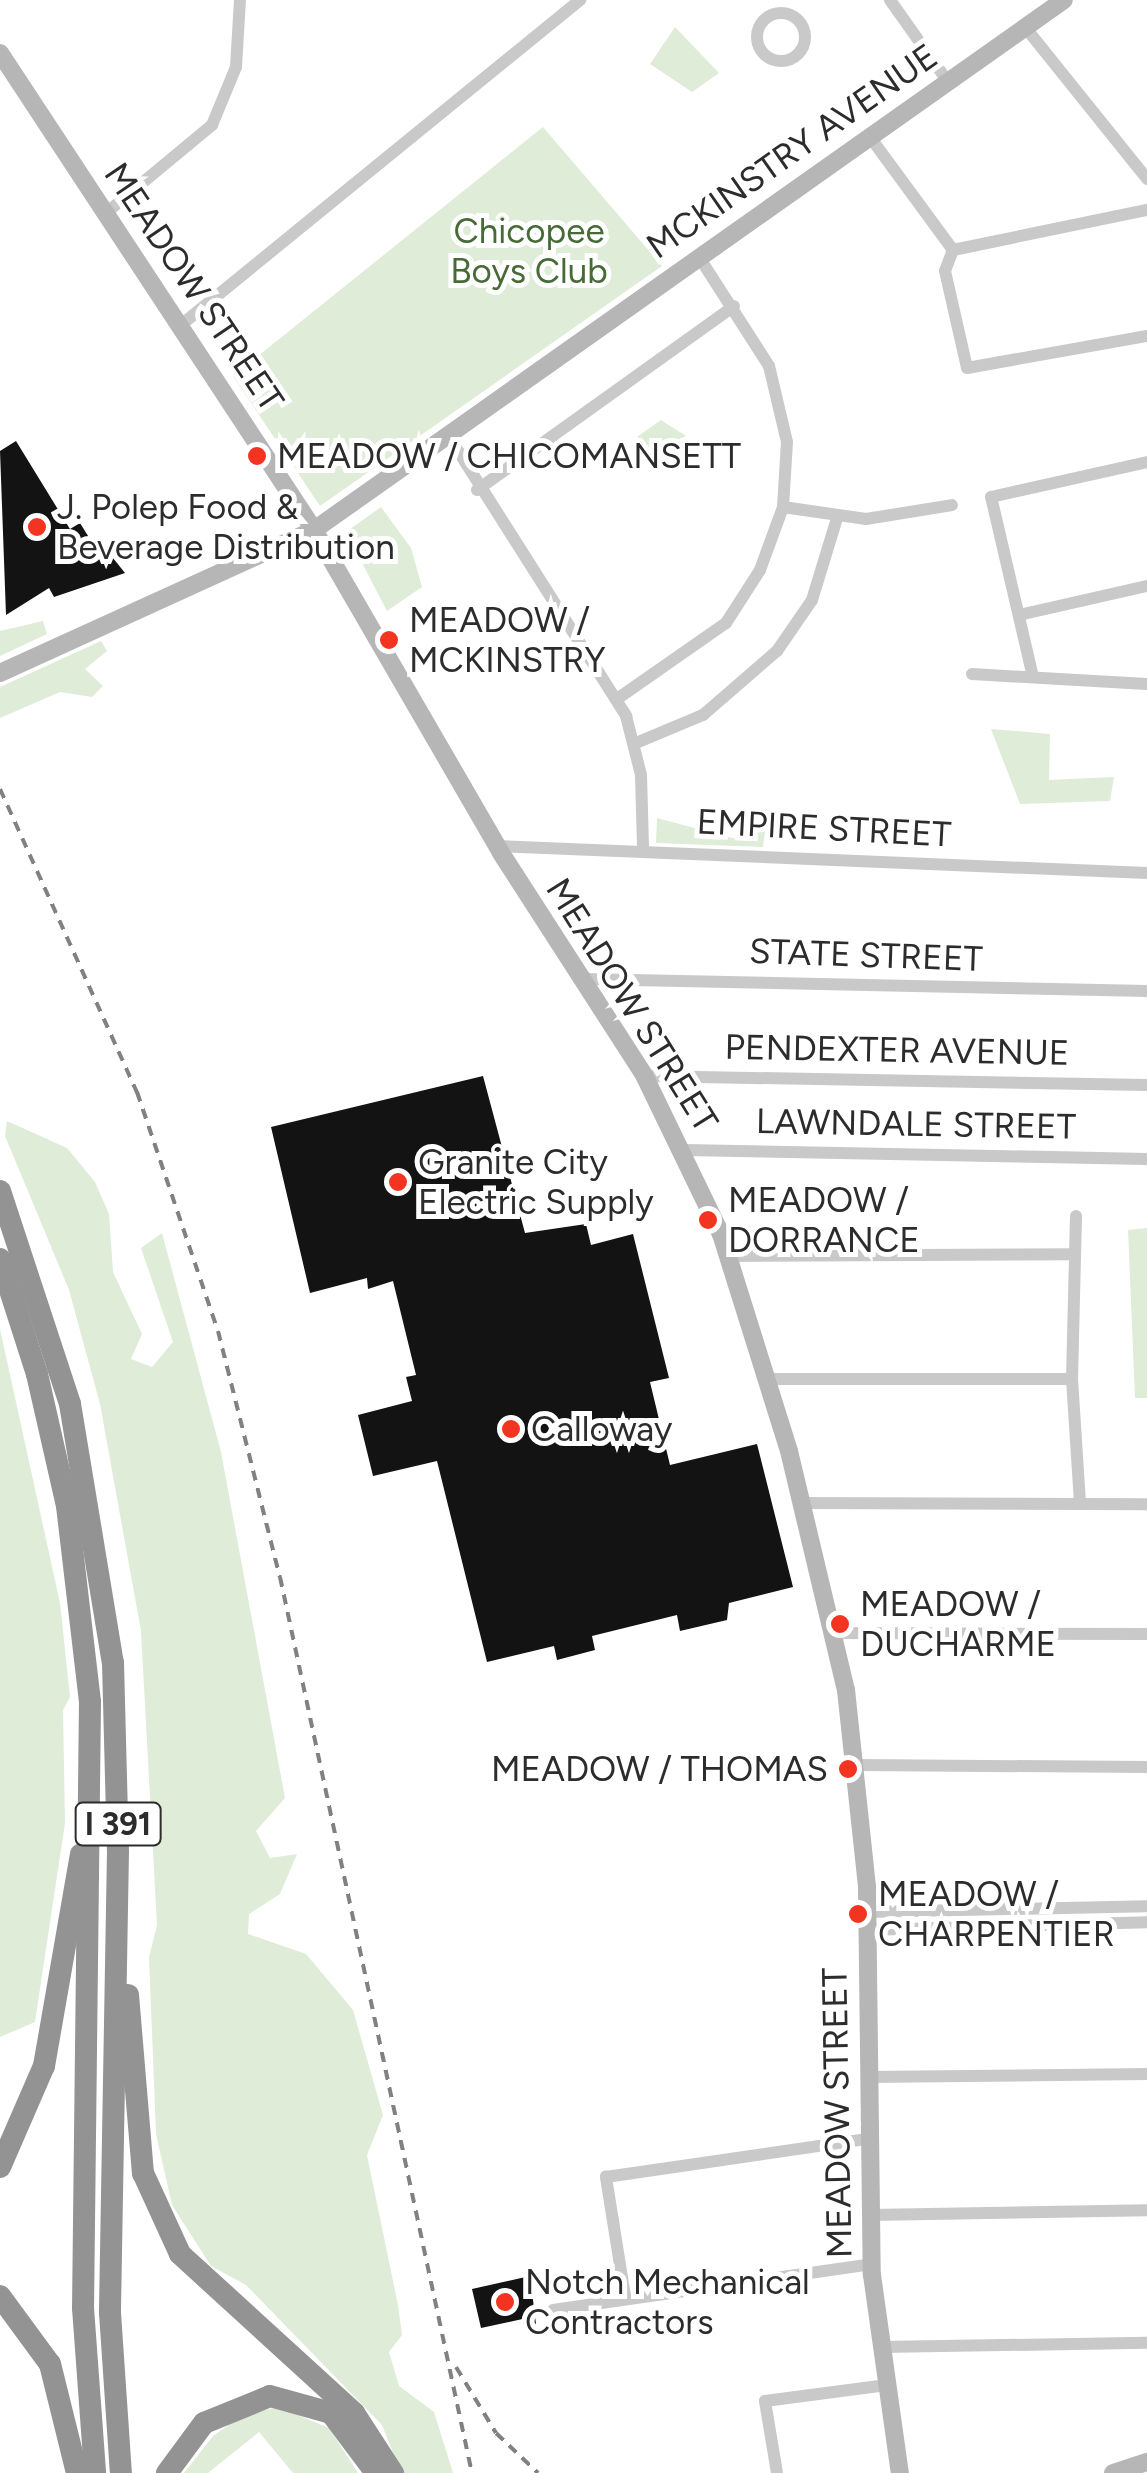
<!DOCTYPE html>
<html>
<head>
<meta charset="utf-8">
<style>
  body { margin:0 }
  #map { position:relative; width:1147px; height:2473px; overflow:hidden; background:#fff; font-family:Figtree,sans-serif }
  div>[style] { position:absolute }
  .green>* { inset:0; background:#dfecd8 }
  .building>* { inset:0; background:#131313 }
  .street>* { height:12px; margin:-6px; padding:0 6px; transform-origin:6px; border-radius:6px; background:#c9c9c9 }
  .street>.ring { margin:-6px; padding:0; box-sizing:content-box; background:none; border:12px solid #c9c9c9; border-radius:50% }
  .secondary>* { height:18px; margin:-9px; padding:0 9px; transform-origin:9px; border-radius:9px; background:#b6b6b6 }
  .highway>* { height:22px; margin:-11px; padding:0 11px; transform-origin:11px; border-radius:11px; background:#939393 }
  .rail>* { height:4px; margin-top:-2px; transform-origin:0; background:repeating-linear-gradient(90deg,#818181 0 10px,transparent 0 18px) }
  .dots>* { width:28px; height:28px; translate:-50% -50%; box-sizing:border-box; border:5px solid #fff; border-radius:50% }
  span { translate:-50% -50%; white-space:nowrap; text-align:center; line-height:1.15; -webkit-text-stroke:10px #fff; paint-order:stroke }
  .shield-label span { padding:2px 8px; background:#fff; border:2px solid; border-radius:8px; -webkit-text-stroke-width:0 }
  .shield-label { font-size:32px; color:#2c2c2c; font-weight:700 }
  .street-label { font-size:35px; color:#2c2c2c }
  .park-label { font-size:35px; color:#466b37 }
  .poi-label { font-size:35px; color:#2c2c2c }
  .left { translate:0 -50%; text-align:left }
  .right { translate:-100% -50%; text-align:right }
</style>
</head>
<body>
<div id="map">
  <div class="green">
    <div style="clip-path:polygon(675px 27px,719px 73px,692px 92px,650px 64px)"></div>
    <div style="clip-path:polygon(543px 127px,662px 266px,320px 506px,233px 376px)"></div>
    <div style="clip-path:polygon(661px 420px,686px 436px,642px 456px,631px 441px)"></div>
    <div style="clip-path:polygon(381px 507px,411px 548px,422px 587px,387px 611px,346px 532px)"></div>
    <div style="clip-path:polygon(43px 621px,47px 634px,0 656px,0 631px)"></div>
    <div style="clip-path:polygon(101px 641px,107px 651px,85px 669px,103px 686px,92px 697px,60px 692px,0 718px,0 687px)"></div>
    <div style="clip-path:polygon(991px 729px,1050px 734px,1049px 780px,1114px 777px,1110px 801px,1020px 804px)"></div>
    <div style="clip-path:polygon(768px 808px,763px 847px,656px 843px,657px 818px,736px 839px,757px 829px,759px 810px)"></div>
    <div style="clip-path:polygon(7px 1121px,67px 1148px,95px 1182px,109px 1214px,113px 1272px,142px 1334px,131px 1359px,152px 1367px,173px 1342px,141px 1248px,162px 1233px,221px 1452px,285px 1798px,256px 1831px,270px 1858px,297px 1854px,280px 1894px,249px 1914px,248px 1934px,306px 1954px,353px 2010px,383px 2115px,367px 2155px,398px 2305px,402px 2335px,389px 2352px,399px 2386px,434px 2412px,453px 2473px,401px 2473px,382px 2425px,246px 2285px,211px 2266px,172px 2205px,156px 2134px,149px 1957px,157px 1925px,141px 1631px,100px 1404px,69px 1290px,5px 1136px)"></div>
    <div style="clip-path:polygon(1147px 1228px,1147px 1398px,1135px 1398px,1128px 1230px)"></div>
    <div style="clip-path:polygon(0 1329px,60px 1603px,70px 1697px,63px 1710px,65px 1823px,35px 2022px,0 2037px)"></div>
    <div style="clip-path:polygon(278px 2407px,329px 2428px,358px 2473px,293px 2473px,259px 2432px,208px 2473px,184px 2473px,213px 2436px,243px 2415px)"></div>
  </div>
  <div class="building">
    <div style="clip-path:polygon(16px 441px,70px 529px,80px 523px,98px 552px,105px 548px,125px 573px,54px 597px,49px 588px,6px 615px,0 451px)"></div>
    <div style="clip-path:polygon(483px 1076px,525px 1233px,586px 1224px,591px 1245px,633px 1234px,669px 1378px,650px 1382px,670px 1465px,757px 1444px,793px 1587px,729px 1603px,727px 1620px,680px 1631px,677px 1615px,592px 1636px,595px 1650px,557px 1660px,554px 1646px,487px 1662px,437px 1461px,373px 1476px,358px 1415px,412px 1401px,406px 1377px,416px 1375px,393px 1281px,368px 1289px,367px 1278px,310px 1293px,271px 1127px)"></div>
    <div style="clip-path:polygon(530px 2276px,536px 2324px,527px 2318px,481px 2328px,472px 2289px)"></div>
  </div>
  <div class="street">
    <div style="left:890px;top:0;width:100px;rotate:54.7deg"></div>
    <div class="ring" style="left:757px;top:13px;width:36px;height:36px"></div>
    <div style="left:1025px;top:27px;width:195px;rotate:51.2deg"></div>
    <div style="left:870px;top:137px;width:140px;rotate:53.7deg"></div>
    <div style="left:953px;top:250px;width:22px;rotate:111deg"></div>
    <div style="left:945px;top:271px;width:99px;rotate:77.2deg"></div>
    <div style="left:967px;top:368px;width:183px;rotate:-10.1deg"></div>
    <div style="left:106px;top:213px;width:138px;rotate:-39.7deg"></div>
    <div style="left:212px;top:125px;width:63px;rotate:-67.5deg"></div>
    <div style="left:236px;top:67px;width:67px;rotate:-86.6deg"></div>
    <div style="left:953px;top:250px;width:198px;rotate:-11.7deg"></div>
    <div style="left:181px;top:325px;width:515px;rotate:-39.16deg"></div>
    <div style="left:448px;top:435px;width:333px;rotate:57.6deg"></div>
    <div style="left:626px;top:716px;width:61px;rotate:75.7deg"></div>
    <div style="left:641px;top:775px;width:73px;rotate:88.4deg"></div>
    <div style="left:477px;top:490px;width:316px;rotate:-35.6deg"></div>
    <div style="left:783px;top:507px;width:84px;rotate:8.2deg"></div>
    <div style="left:866px;top:519px;width:87px;rotate:-9.2deg"></div>
    <div style="left:1019px;top:615px;width:131px;rotate:-12.8deg"></div>
    <div style="left:972px;top:674px;width:175px;rotate:3.3deg"></div>
    <div style="left:1033px;top:677px;width:185px;rotate:-103.1deg"></div>
    <div style="left:991px;top:497px;width:160px;rotate:-12.6deg"></div>
    <div style="left:617px;top:699px;width:133px;rotate:-34.9deg"></div>
    <div style="left:726px;top:623px;width:63px;rotate:-57.3deg"></div>
    <div style="left:760px;top:570px;width:67px;rotate:-69.9deg"></div>
    <div style="left:783px;top:507px;width:65px;rotate:-86.5deg"></div>
    <div style="left:787px;top:442px;width:78px;rotate:-103.3deg"></div>
    <div style="left:769px;top:366px;width:130px;rotate:-122.7deg"></div>
    <div style="left:636px;top:743px;width:73px;rotate:-22.7deg"></div>
    <div style="left:703px;top:715px;width:98px;rotate:-40.9deg"></div>
    <div style="left:777px;top:651px;width:62px;rotate:-55.5deg"></div>
    <div style="left:812px;top:600px;width:86px;rotate:-73deg"></div>
    <div style="left:497px;top:846px;width:651px;rotate:2.38deg"></div>
    <div style="left:584px;top:979px;width:563px;rotate:1.22deg"></div>
    <div style="left:645px;top:1076px;width:502px;rotate:1.03deg"></div>
    <div style="left:684px;top:1150px;width:463px;rotate:1.1deg"></div>
    <div style="left:1076px;top:1216px;width:163px;rotate:91.4deg"></div>
    <div style="left:1072px;top:1379px;width:124px;rotate:86.3deg"></div>
    <div style="left:728px;top:1256px;width:346px;rotate:-0.3deg"></div>
    <div style="left:769px;top:1379px;width:303px"></div>
    <div style="left:801px;top:1503px;width:346px;rotate:0.2deg"></div>
    <div style="left:834px;top:1633px;width:313px;rotate:0.2deg"></div>
    <div style="left:856px;top:1765px;width:291px;rotate:0.4deg"></div>
    <div style="left:868px;top:1912px;width:279px;rotate:-1.2deg"></div>
    <div style="left:867px;top:1930px;width:280px;rotate:-1.6deg"></div>
    <div style="left:867px;top:2077px;width:280px;rotate:-0.6deg"></div>
    <div style="left:870px;top:2215px;width:277px;rotate:-1deg"></div>
    <div style="left:625px;top:2296px;width:121px;rotate:-99.1deg"></div>
    <div style="left:606px;top:2177px;width:264px;rotate:-8.3deg"></div>
    <div style="left:553px;top:2310px;width:322px;rotate:-8.2deg"></div>
    <div style="left:881px;top:2347px;width:266px;rotate:-0.9deg"></div>
    <div style="left:777px;top:2473px;width:73px;rotate:-99.5deg"></div>
    <div style="left:765px;top:2401px;width:123px;rotate:-7.5deg"></div>
  </div>
  <div class="secondary">
    <div style="left:0;top:53px;width:571px;rotate:56.64deg"></div>
    <div style="left:314px;top:530px;width:373px;rotate:59.9deg"></div>
    <div style="left:501px;top:853px;width:264px;rotate:57.2deg"></div>
    <div style="left:644px;top:1075px;width:177px;rotate:64.2deg"></div>
    <div style="left:721px;top:1234px;width:227px;rotate:72.6deg"></div>
    <div style="left:789px;top:1451px;width:246px;rotate:76.6deg"></div>
    <div style="left:846px;top:1690px;width:197px;rotate:83.9deg"></div>
    <div style="left:867px;top:1886px;width:389px;rotate:89.3deg"></div>
    <div style="left:872px;top:2275px;width:200px;rotate:82deg"></div>
    <div style="left:0;top:673px;width:345px;rotate:-24.5deg"></div>
    <div style="left:314px;top:530px;width:918px;rotate:-35.25deg"></div>
    <div style="left:1113px;top:2473px;width:36px;rotate:-18deg"></div>
  </div>
  <div class="highway">
    <div style="left:0;top:1191px;width:224px;rotate:71.8deg"></div>
    <div style="left:70px;top:1404px;width:263px;rotate:80.6deg"></div>
    <div style="left:113px;top:1663px;width:188px;rotate:88.5deg"></div>
    <div style="left:118px;top:1851px;width:462px;rotate:91deg"></div>
    <div style="left:110px;top:2313px;width:160px;rotate:86.1deg"></div>
    <div style="left:0;top:1259px;width:121px;rotate:72.2deg"></div>
    <div style="left:37px;top:1374px;width:135px;rotate:77.2deg"></div>
    <div style="left:67px;top:1506px;width:197px;rotate:83.3deg"></div>
    <div style="left:90px;top:1702px;width:606px;rotate:90.66deg"></div>
    <div style="left:83px;top:2308px;width:165px;rotate:85.8deg"></div>
    <div style="left:128px;top:1995px;width:179px;rotate:85.2deg"></div>
    <div style="left:143px;top:2173px;width:89px;rotate:65.4deg"></div>
    <div style="left:180px;top:2254px;width:236px;rotate:42.4deg"></div>
    <div style="left:354px;top:2413px;width:72px;rotate:57deg"></div>
    <div style="left:0;top:2167px;width:110px;rotate:-66.5deg"></div>
    <div style="left:44px;top:2066px;width:215px;rotate:-80.1deg"></div>
    <div style="left:0;top:2296px;width:84px;rotate:53.7deg"></div>
    <div style="left:50px;top:2364px;width:112px;rotate:76.1deg"></div>
    <div style="left:167px;top:2473px;width:62px;rotate:-53.5deg"></div>
    <div style="left:204px;top:2423px;width:71px;rotate:-22.2deg"></div>
    <div style="left:270px;top:2396px;width:63px;rotate:15.6deg"></div>
    <div style="left:331px;top:2413px;width:75px;rotate:53.1deg"></div>
  </div>
  <div class="rail">
    <div style="left:0;top:789px;width:333px;rotate:65.7deg"></div>
    <div style="left:137px;top:1092px;width:252px;rotate:71.3deg"></div>
    <div style="left:218px;top:1331px;width:254px;rotate:75.9deg"></div>
    <div style="left:280px;top:1577px;width:916px;rotate:77.91deg"></div>
    <div style="left:456px;top:2367px;width:77px;rotate:58.8deg"></div>
    <div style="left:496px;top:2433px;width:58px;rotate:43.6deg"></div>
  </div>
  <div class="dots">
    <div style="left:257px;top:456px;background:#f23420"></div>
    <div style="left:37px;top:527px;background:#f23420"></div>
    <div style="left:389px;top:640px;background:#f23420"></div>
    <div style="left:398px;top:1182px;background:#f23420"></div>
    <div style="left:708px;top:1220px;background:#f23420"></div>
    <div style="left:511px;top:1429px;background:#f23420"></div>
    <div style="left:840px;top:1624px;background:#f23420"></div>
    <div style="left:848px;top:1769px;background:#f23420"></div>
    <div style="left:858px;top:1914px;background:#f23420"></div>
    <div style="left:505px;top:2302px;background:#f23420"></div>
  </div>
  <div class="shield-label">
    <span style="left:118px;top:1824px">I 391</span>
  </div>
  <div class="street-label">
    <span style="left:792px;top:151px;rotate:-35deg">MCKINSTRY AVENUE</span>
    <span style="left:194px;top:287px;rotate:56deg">MEADOW STREET</span>
    <span style="left:824px;top:828px;rotate:3deg">EMPIRE STREET</span>
    <span style="left:866px;top:955px;rotate:2deg">STATE STREET</span>
    <span style="left:632px;top:1005px;rotate:58deg">MEADOW STREET</span>
    <span style="left:897px;top:1050px;rotate:1deg">PENDEXTER AVENUE</span>
    <span style="left:916px;top:1124px;rotate:1deg">LAWNDALE STREET</span>
    <span style="left:837px;top:2113px;rotate:-91deg">MEADOW STREET</span>
  </div>
  <div class="park-label">
    <span style="left:529px;top:251px">Chicopee<br>Boys Club</span>
  </div>
  <div class="poi-label">
    <span class="left" style="left:277px;top:456px">MEADOW / CHICOMANSETT</span>
    <span class="left" style="left:57px;top:527px">J. Polep Food &amp;<br>Beverage Distribution</span>
    <span class="left" style="left:409px;top:640px">MEADOW /<br>MCKINSTRY</span>
    <span class="left" style="left:418px;top:1182px">Granite City<br>Electric Supply</span>
    <span class="left" style="left:728px;top:1220px">MEADOW /<br>DORRANCE</span>
    <span class="left" style="left:531px;top:1429px">Calloway</span>
    <span class="left" style="left:860px;top:1624px">MEADOW /<br>DUCHARME</span>
    <span class="right" style="left:828px;top:1769px">MEADOW / THOMAS</span>
    <span class="left" style="left:878px;top:1914px">MEADOW /<br>CHARPENTIER</span>
    <span class="left" style="left:525px;top:2302px">Notch Mechanical<br>Contractors</span>
  </div>
</div>
</body>
</html>
